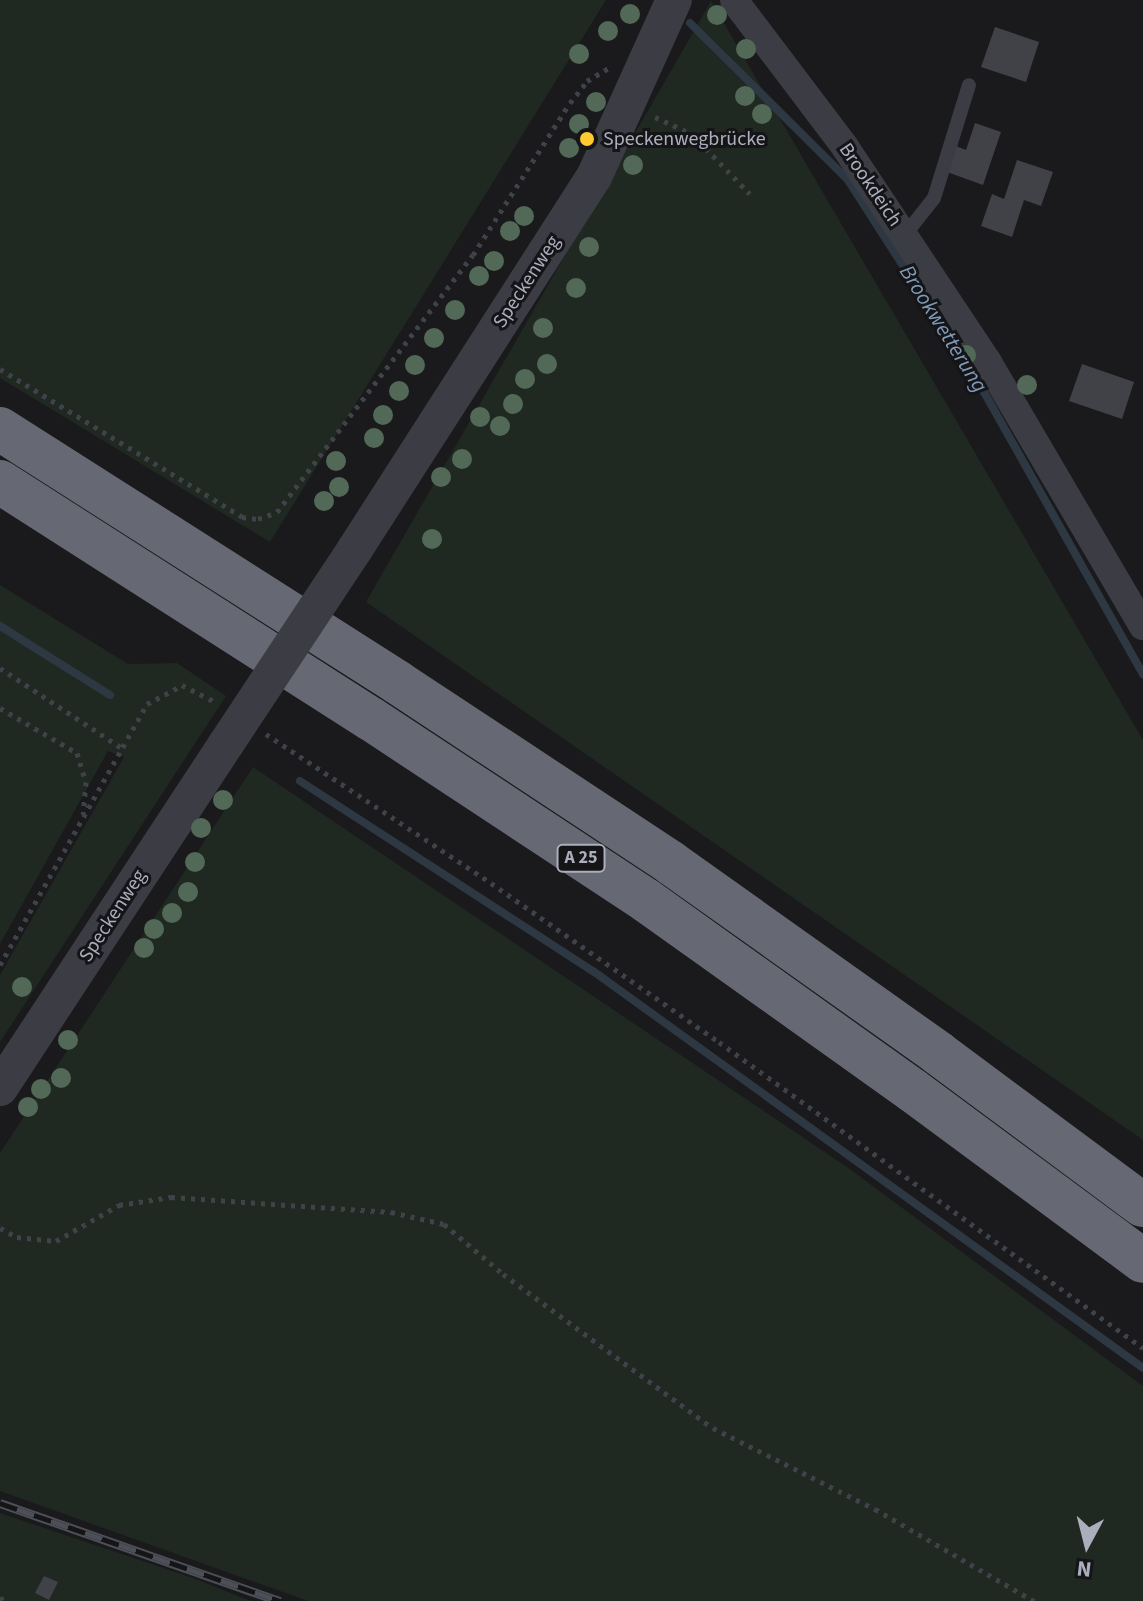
<!DOCTYPE html>
<html>
<head>
<meta charset="utf-8">
<style>
  body { margin:0 }
  #map { position:relative; width:1143px; height:1601px; overflow:hidden; background:#1a1a1d; font-family:"Source Sans 3",sans-serif }
  div>[style] { position:absolute }
  .green>* { inset:0; background:#1f2821 }
  .stream>* { height:8px; margin:-4px; padding:0 4px; transform-origin:4px; border-radius:4px; background:#2e3842 }
  .building>* { inset:0; background:#414247 }
  .path>* { height:5px; margin-top:-2.5px; transform-origin:0; background:repeating-linear-gradient(90deg,#404249 0 4px,transparent 0 10px) }
  .service>* { height:14px; margin:-7px; padding:0 7px; transform-origin:7px; border-radius:7px; background:#3c3d44 }
  .minor>* { height:28px; margin:-14px; padding:0 14px; transform-origin:14px; border-radius:14px; background:#3c3d44 }
  .tertiary>* { height:36px; margin:-18px; padding:0 18px; transform-origin:18px; border-radius:18px; background:#3c3d44 }
  .motorway>* { height:44px; margin:-22px; padding:0 22px; transform-origin:22px; border-radius:22px; background:#666973 }
  .rail>* { height:9px; margin-top:-4.5px; transform-origin:0; background:repeating-linear-gradient(90deg,#151518 0 18px,#4d4f57 0 36px); box-sizing:border-box; border-block:2px solid #4d4f57 }
  .tertiary-bridge>* { height:36px; margin:-18px; padding:0 18px; transform-origin:18px; border-radius:18px; background:#3c3d44 }
  .trees>* { width:20px; height:20px; margin:-10px; border-radius:50%; background:#536957 }
  .dots>* { width:22px; height:22px; translate:-50% -50%; box-sizing:border-box; border:4px solid #151518; border-radius:50% }
  span { translate:-50% -50%; white-space:nowrap; text-align:center; line-height:1.15; -webkit-text-stroke:6px #151518; paint-order:stroke }
  .shield-label span { padding:2px 6px; background:#151518; border:2px solid; border-radius:6px; -webkit-text-stroke-width:0 }
  .shield-label { font-size:18px; color:#abafbd; font-weight:700 }
  .poi-label { font-size:20px; color:#abafbd }
  .left { translate:0 -50%; text-align:left }
  .street-label { font-size:20px; color:#abafbd }
  .water-label { font-size:22px; color:#809aba; font-style:italic }
  .north { position:absolute; left:1047px; top:1505px; width:80px; height:80px; -webkit-text-stroke:6px #151518; paint-order:stroke; rotate:187deg; font-size:22px; font-weight:700; line-height:32px; text-align:center; color:#abafbd }
  .north::after { content:''; display:block; margin:auto; width:28px; height:36px; background:#abafbd; clip-path:polygon(50% 0,100% 100%,50% 72%,0 100%) }
</style>
</head>
<body>
<div id="map">
  <div class="green">
    <div style="clip-path:polygon(0 0,606px 0,270px 542px,0 378px)"></div>
    <div style="clip-path:polygon(711px 1px,1143px 740px,1143px 1140px,366px 602px)"></div>
    <div style="clip-path:polygon(0 585px,128px 664px,177px 663px,226px 696px,0 1042px,0 975px,124px 757px,108px 751px,0 944px)"></div>
    <div style="clip-path:polygon(253px 767px,847px 1167px,1143px 1386px,1143px 1601px,308px 1601px,0 1491px,0 1153px)"></div>
    <div style="clip-path:polygon(0 1513px,193px 1578px,251px 1601px,0 1601px)"></div>
  </div>
  <div class="stream">
    <div style="left:690px;top:23px;width:223px;rotate:44.8deg"></div>
    <div style="left:848px;top:180px;width:252px;rotate:57.3deg"></div>
    <div style="left:984px;top:392px;width:324px;rotate:60.6deg"></div>
    <div style="left:0;top:626px;width:130px;rotate:32.1deg"></div>
    <div style="left:300px;top:781px;width:349px;rotate:33deg"></div>
    <div style="left:593px;top:971px;width:678px;rotate:35.82deg"></div>
  </div>
  <div class="building">
    <div style="clip-path:polygon(995px 27px,1039px 42px,1026px 82px,981px 67px)"></div>
    <div style="clip-path:polygon(975px 123px,1001px 132px,983px 185px,947px 172px,956px 146px,966px 150px)"></div>
    <div style="clip-path:polygon(1017px 160px,1053px 172px,1041px 206px,1024px 200px,1012px 237px,981px 226px,992px 194px,1004px 199px)"></div>
    <div style="clip-path:polygon(1082px 364px,1134px 382px,1122px 419px,1069px 401px)"></div>
    <div style="clip-path:polygon(44px 1576px,58px 1582px,49px 1600px,35px 1593px)"></div>
  </div>
  <div class="path">
    <div style="left:655px;top:117px;width:41px;rotate:24.7deg"></div>
    <div style="left:692px;top:134px;width:83px;rotate:46deg"></div>
    <div style="left:0;top:369px;width:284px;rotate:31.4deg"></div>
    <div style="left:242px;top:517px;width:16px;rotate:7deg"></div>
    <div style="left:258px;top:519px;width:20px;rotate:-20deg"></div>
    <div style="left:277px;top:512px;width:323px;rotate:-52.7deg"></div>
    <div style="left:473px;top:255px;width:180px;rotate:-57.5deg"></div>
    <div style="left:570px;top:103px;width:28px;rotate:-52deg"></div>
    <div style="left:587px;top:81px;width:26px;rotate:-31deg"></div>
    <div style="left:0;top:668px;width:146px;rotate:33.3deg"></div>
    <div style="left:0;top:708px;width:89px;rotate:30.3deg"></div>
    <div style="left:77px;top:753px;width:30px;rotate:73deg"></div>
    <div style="left:86px;top:782px;width:32px;rotate:95deg"></div>
    <div style="left:266px;top:734px;width:270px;rotate:33.5deg"></div>
    <div style="left:491px;top:883px;width:278px;rotate:34.9deg"></div>
    <div style="left:719px;top:1042px;width:523px;rotate:35.82deg"></div>
    <div style="left:0;top:965px;width:300px;rotate:-60.6deg"></div>
    <div style="left:147px;top:704px;width:40px;rotate:-28deg"></div>
    <div style="left:182px;top:685px;width:39px;rotate:27deg"></div>
    <div style="left:0;top:1228px;width:19px;rotate:28deg"></div>
    <div style="left:17px;top:1237px;width:39px;rotate:6deg"></div>
    <div style="left:56px;top:1241px;width:73px;rotate:-29.7deg"></div>
    <div style="left:119px;top:1205px;width:53px;rotate:-8.7deg"></div>
    <div style="left:171px;top:1197px;width:221px;rotate:3.9deg"></div>
    <div style="left:391px;top:1212px;width:54px;rotate:12.8deg"></div>
    <div style="left:444px;top:1224px;width:77px;rotate:40.3deg"></div>
    <div style="left:503px;top:1274px;width:260px;rotate:36.3deg"></div>
    <div style="left:713px;top:1428px;width:181px;rotate:26.6deg"></div>
    <div style="left:875px;top:1509px;width:184px;rotate:30.1deg"></div>
    <div style="left:0;top:1598px;width:8px;rotate:23deg"></div>
  </div>
  <div class="service">
    <div style="left:904px;top:236px;width:48px;rotate:-51.7deg"></div>
    <div style="left:934px;top:198px;width:118px;rotate:-72.8deg"></div>
  </div>
  <div class="minor">
    <div style="left:734px;top:0;width:184px;rotate:52.9deg"></div>
    <div style="left:845px;top:147px;width:260px;rotate:56.4deg"></div>
    <div style="left:989px;top:364px;width:304px;rotate:59.6deg"></div>
  </div>
  <div class="tertiary">
    <div style="left:355px;top:549px;width:442px;rotate:-57.3deg"></div>
    <div style="left:594px;top:177px;width:194px;rotate:-65.7deg"></div>
    <div style="left:0;top:1088px;width:412px;rotate:-56.7deg"></div>
  </div>
  <div class="motorway">
    <div style="left:0;top:429px;width:471px;rotate:32.5deg"></div>
    <div style="left:397px;top:682px;width:328px;rotate:33.4deg"></div>
    <div style="left:671px;top:863px;width:328px;rotate:35.4deg"></div>
    <div style="left:938px;top:1053px;width:255px;rotate:36.6deg"></div>
    <div style="left:0;top:482px;width:440px;rotate:32.6deg"></div>
    <div style="left:371px;top:719px;width:331px;rotate:33.4deg"></div>
    <div style="left:647px;top:901px;width:325px;rotate:35.5deg"></div>
    <div style="left:912px;top:1090px;width:287px;rotate:36.5deg"></div>
  </div>
  <div class="rail">
    <div style="left:0;top:1503px;width:297px;rotate:19.3deg"></div>
  </div>
  <div class="tertiary-bridge">
    <div style="left:226px;top:744px;width:234px;rotate:-56.5deg"></div>
  </div>
  <div class="trees">
    <div style="left:630px;top:14px"></div>
    <div style="left:717px;top:15px"></div>
    <div style="left:608px;top:31px"></div>
    <div style="left:746px;top:49px"></div>
    <div style="left:579px;top:54px"></div>
    <div style="left:745px;top:96px"></div>
    <div style="left:596px;top:102px"></div>
    <div style="left:762px;top:114px"></div>
    <div style="left:579px;top:124px"></div>
    <div style="left:569px;top:148px"></div>
    <div style="left:633px;top:165px"></div>
    <div style="left:524px;top:216px"></div>
    <div style="left:510px;top:231px"></div>
    <div style="left:589px;top:247px"></div>
    <div style="left:494px;top:261px"></div>
    <div style="left:479px;top:276px"></div>
    <div style="left:576px;top:288px"></div>
    <div style="left:455px;top:310px"></div>
    <div style="left:543px;top:328px"></div>
    <div style="left:434px;top:338px"></div>
    <div style="left:966px;top:355px"></div>
    <div style="left:547px;top:364px"></div>
    <div style="left:415px;top:365px"></div>
    <div style="left:525px;top:379px"></div>
    <div style="left:1027px;top:385px"></div>
    <div style="left:399px;top:391px"></div>
    <div style="left:513px;top:404px"></div>
    <div style="left:383px;top:415px"></div>
    <div style="left:480px;top:417px"></div>
    <div style="left:500px;top:426px"></div>
    <div style="left:374px;top:438px"></div>
    <div style="left:462px;top:459px"></div>
    <div style="left:336px;top:461px"></div>
    <div style="left:441px;top:477px"></div>
    <div style="left:339px;top:487px"></div>
    <div style="left:324px;top:501px"></div>
    <div style="left:432px;top:539px"></div>
    <div style="left:223px;top:800px"></div>
    <div style="left:201px;top:828px"></div>
    <div style="left:195px;top:862px"></div>
    <div style="left:188px;top:892px"></div>
    <div style="left:172px;top:913px"></div>
    <div style="left:154px;top:929px"></div>
    <div style="left:144px;top:948px"></div>
    <div style="left:22px;top:987px"></div>
    <div style="left:68px;top:1040px"></div>
    <div style="left:61px;top:1078px"></div>
    <div style="left:41px;top:1089px"></div>
    <div style="left:28px;top:1107px"></div>
  </div>
  <div class="dots">
    <div style="left:587px;top:139px;background:#ffca2f"></div>
  </div>
  <div class="shield-label">
    <span style="left:581px;top:858px">A 25</span>
  </div>
  <div class="poi-label">
    <span class="left" style="left:603px;top:139px">Speckenwegbrücke</span>
  </div>
  <div class="street-label">
    <span style="left:870px;top:185px;rotate:56deg">Brookdeich</span>
    <span style="left:527px;top:282px;rotate:-57deg">Speckenweg</span>
    <span style="left:113px;top:916px;rotate:-57deg">Speckenweg</span>
  </div>
  <div class="water-label">
    <span style="left:943px;top:329px;rotate:58deg">Brookwetterung</span>
  </div>
  <div class="north">N</div>
</div>
</body>
</html>
